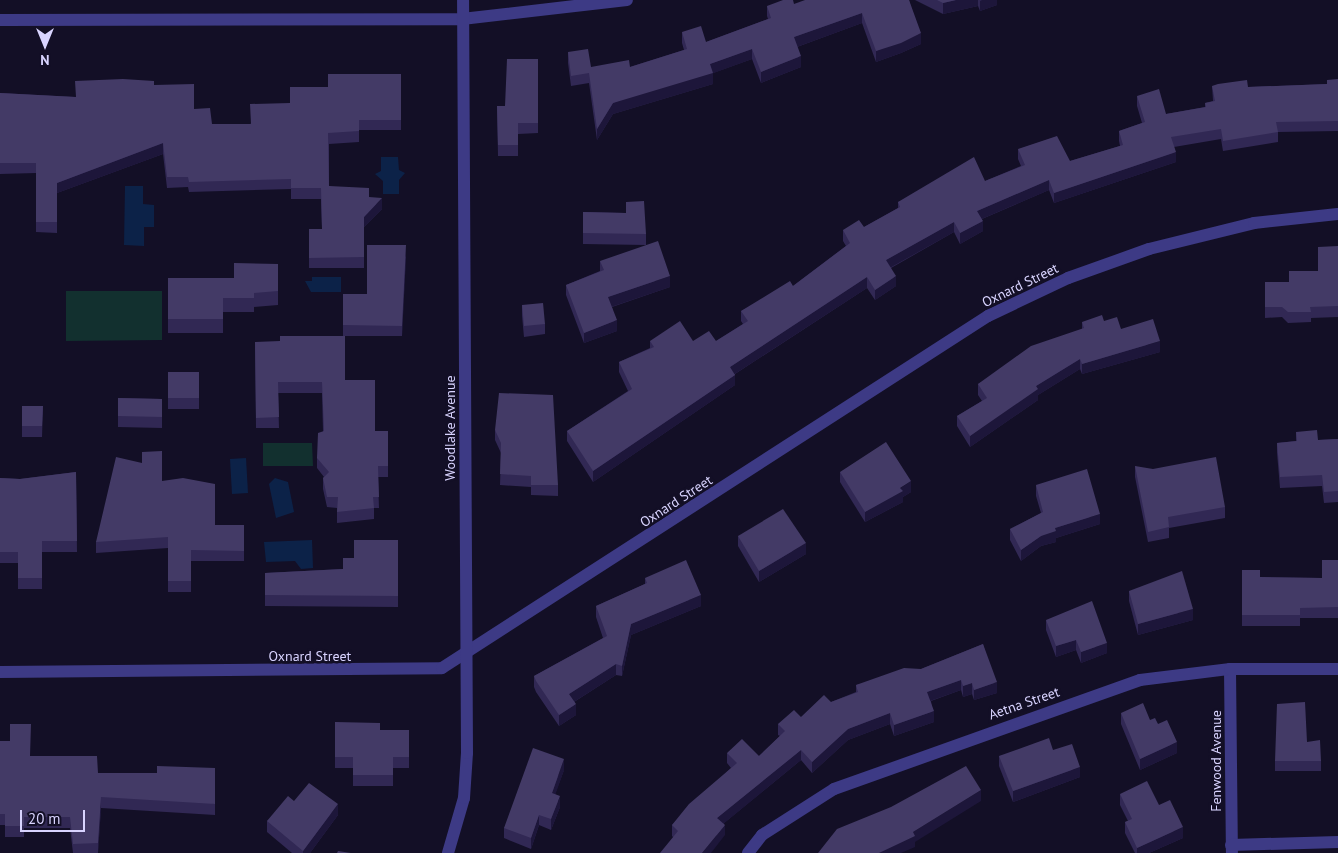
<!DOCTYPE html>
<html>
<head>
<meta charset="utf-8">
<style>
  body { margin:0 }
  #map { position:relative; width:1338px; height:853px; overflow:hidden; background:#130f26; font-family:"PT Sans",sans-serif }
  div>[style] { position:absolute }
  .green>* { inset:0; background:#12302f }
  .water>* { inset:0; background:#0c2248 }
  .minor>* { height:12px; margin:-6px; padding:0 6px; transform-origin:6px; border-radius:6px; background:#3d3a85 }
  .wall>* { inset:0; background:#312854 }
  .shaded-wall>* { inset:0; background:#1d163a }
  .building>* { inset:0; background:#433a66 }
  span { translate:-50% -50%; white-space:nowrap; text-align:center; line-height:1.15; -webkit-text-stroke:5px #130f26; paint-order:stroke }
  .street-label { font-size:14px; color:#d9d4ff }
  .north { position:absolute; left:20px; top:20px; width:50px; height:50px; -webkit-text-stroke:4px #130f26; paint-order:stroke; rotate:180deg; font-size:14px; font-weight:700; line-height:20px; text-align:center; color:#d9d4ff }
  .north::after { content:''; display:block; margin:auto; width:18px; height:22px; background:#d9d4ff; clip-path:polygon(50% 0,100% 100%,50% 72%,0 100%) }
  .scale { position:absolute; left:20px; top:810px; width:65px; height:22px; box-sizing:border-box; border:2px solid #d9d4ff; border-top:0; padding-left:6px; font-size:15px; line-height:18px; white-space:nowrap; color:#d9d4ff; -webkit-text-stroke:4px #130f26; paint-order:stroke }
</style>
</head>
<body>
<div id="map">
  <div class="green">
    <div style="clip-path:polygon(66px 291px,162px 291px,162px 340px,66px 341px)"></div>
    <div style="clip-path:polygon(263px 443px,312px 443px,313px 466px,263px 466px)"></div>
  </div>
  <div class="water">
    <div style="clip-path:polygon(381px 157px,398px 157px,399px 170px,405px 173px,399px 180px,399px 194px,383px 194px,383px 181px,375px 174px,381px 171px)"></div>
    <div style="clip-path:polygon(125px 186px,143px 186px,143px 204px,154px 205px,154px 227px,144px 227px,144px 246px,124px 245px)"></div>
    <div style="clip-path:polygon(312px 277px,341px 277px,341px 292px,311px 292px,305px 281px,312px 281px)"></div>
    <div style="clip-path:polygon(246px 458px,248px 493px,232px 494px,230px 459px)"></div>
    <div style="clip-path:polygon(275px 478px,288px 482px,294px 512px,276px 518px,269px 484px)"></div>
    <div style="clip-path:polygon(312px 540px,313px 568px,301px 569px,295px 561px,266px 562px,264px 542px)"></div>
  </div>
  <div class="minor">
    <div style="left:0;top:20px;width:462px;rotate:-0.1deg"></div>
    <div style="left:462px;top:19px;width:166px;rotate:-6.6deg"></div>
    <div style="left:1230px;top:669px;width:184px;rotate:89.4deg"></div>
    <div style="left:0;top:672px;width:442px;rotate:-0.5deg"></div>
    <div style="left:442px;top:668px;width:650px;rotate:-32.81deg"></div>
    <div style="left:988px;top:316px;width:89px;rotate:-25.4deg"></div>
    <div style="left:1068px;top:278px;width:86px;rotate:-19.7deg"></div>
    <div style="left:1149px;top:249px;width:108px;rotate:-13.9deg"></div>
    <div style="left:1254px;top:223px;width:84px;rotate:-6.1deg"></div>
    <div style="left:1231px;top:845px;width:107px;rotate:-1.6deg"></div>
    <div style="left:448px;top:853px;width:57px;rotate:-73.8deg"></div>
    <div style="left:464px;top:798px;width:45px;rotate:-86.2deg"></div>
    <div style="left:467px;top:753px;width:753px;rotate:-90.3deg"></div>
    <div style="left:748px;top:853px;width:23px;rotate:-52deg"></div>
    <div style="left:762px;top:835px;width:85px;rotate:-32.6deg"></div>
    <div style="left:834px;top:789px;width:325px;rotate:-19.6deg"></div>
    <div style="left:1140px;top:680px;width:91px;rotate:-7deg"></div>
    <div style="left:1230px;top:669px;width:108px"></div>
  </div>
  <div class="wall">
    <div style="clip-path:polygon(909px 0,921px 44px,901px 53px,876px 62px,862px 23px,797px 47px,801px 67px,761px 83px,752px 59px,713px 73px,713px 84px,613px 114px,597px 140px,589px 83px,571px 86px,568px 63px,568px 52px,591px 67px,630px 67px,684px 50px,682px 43px,682px 32px,706px 42px,768px 19px,767px 16px,767px 6px,794px 4px)"></div>
    <div style="clip-path:polygon(915px 0,997px 0,997px 5px,980px 11px,978px 6px,943px 14px)"></div>
    <div style="clip-path:polygon(538px 59px,538px 133px,518px 134px,518px 156px,498px 156px,497px 106px,505px 106px)"></div>
    <div style="clip-path:polygon(401px 74px,401px 130px,359px 130px,359px 142px,329px 144px,329px 186px,369px 197px,382px 209px,364px 227px,364px 268px,309px 268px,309px 229px,322px 229px,321px 199px,291px 199px,291px 189px,189px 192px,188px 187px,167px 188px,163px 154px,57px 193px,57px 233px,36px 232px,36px 173px,0 174px,0 93px,75px 97px,154px 85px,194px 109px,212px 124px,250px 124px,290px 103px,328px 87px)"></div>
    <div style="clip-path:polygon(1338px 79px,1338px 131px,1278px 132px,1278px 142px,1223px 151px,1221px 139px,1174px 147px,1176px 162px,1054px 203px,1049px 190px,982px 219px,983px 231px,960px 244px,954px 232px,891px 268px,896px 286px,875px 300px,867px 288px,735px 374px,735px 385px,593px 482px,567px 441px,567px 431px,628px 391px,619px 372px,619px 362px,650px 348px,650px 341px,716px 341px,743px 324px,741px 321px,741px 311px,793px 286px,846px 246px,843px 241px,843px 230px,864px 227px,898px 208px,898px 202px,985px 181px,1021px 166px,1018px 159px,1018px 149px,1070px 161px,1120px 146px,1119px 141px,1119px 131px,1142px 123px,1137px 106px,1137px 96px,1166px 114px,1205px 107px,1205px 103px,1213px 101px,1212px 86px,1248px 87px,1327px 84px)"></div>
    <div style="clip-path:polygon(626px 202px,646px 234px,646px 245px,583px 244px,583px 212px,626px 213px)"></div>
    <div style="clip-path:polygon(1338px 246px,1338px 317px,1311px 318px,1311px 322px,1288px 323px,1282px 317px,1265px 318px,1265px 282px,1289px 282px,1318px 271px)"></div>
    <div style="clip-path:polygon(406px 256px,402px 336px,343px 336px,343px 294px,367px 294px)"></div>
    <div style="clip-path:polygon(600px 261px,670px 287px,612px 307px,617px 331px,584px 343px,566px 295px,566px 285px,600px 271px)"></div>
    <div style="clip-path:polygon(278px 264px,278px 305px,254px 307px,254px 312px,223px 312px,223px 333px,168px 333px,168px 278px,234px 278px)"></div>
    <div style="clip-path:polygon(522px 305px,545px 324px,545px 334px,524px 337px,522px 316px)"></div>
    <div style="clip-path:polygon(1104px 321px,1121px 329px,1160px 352px,1082px 374px,1080px 369px,1038px 395px,1038px 400px,970px 447px,957px 426px,957px 416px,982px 401px,978px 395px,978px 384px,1082px 329px,1082px 322px)"></div>
    <div style="clip-path:polygon(255px 342px,345px 380px,375px 431px,388px 431px,388px 477px,378px 477px,379px 508px,374px 508px,374px 519px,337px 523px,337px 508px,327px 507px,323px 489px,323px 478px,324px 477px,317px 468px,317px 458px,323px 432px,322px 393px,278px 393px,279px 428px,256px 428px)"></div>
    <div style="clip-path:polygon(168px 372px,199px 372px,199px 409px,168px 409px)"></div>
    <div style="clip-path:polygon(118px 398px,162px 399px,162px 428px,118px 427px)"></div>
    <div style="clip-path:polygon(22px 406px,43px 406px,42px 437px,22px 437px)"></div>
    <div style="clip-path:polygon(495px 430px,558px 485px,558px 496px,531px 495px,531px 487px,500px 485px,501px 453px,495px 440px)"></div>
    <div style="clip-path:polygon(1296px 432px,1318px 440px,1338px 439px,1338px 502px,1324px 503px,1322px 486px,1280px 488px,1277px 453px,1277px 443px,1296px 441px)"></div>
    <div style="clip-path:polygon(1135px 466px,1225px 507px,1225px 518px,1169px 528px,1169px 538px,1148px 542px,1135px 477px)"></div>
    <div style="clip-path:polygon(76px 472px,77px 552px,42px 552px,42px 589px,18px 589px,18px 563px,0 563px,0 478px,20px 479px)"></div>
    <div style="clip-path:polygon(840px 472px,911px 492px,903px 497px,903px 502px,865px 522px,840px 482px)"></div>
    <div style="clip-path:polygon(162px 481px,215px 525px,244px 525px,244px 561px,191px 561px,191px 592px,168px 592px,168px 548px,96px 553px,96px 542px)"></div>
    <div style="clip-path:polygon(1036px 485px,1100px 524px,1056px 538px,1056px 542px,1041px 546px,1021px 561px,1010px 540px,1010px 529px,1041px 513px,1036px 496px)"></div>
    <div style="clip-path:polygon(738px 536px,806px 554px,759px 582px,738px 546px)"></div>
    <div style="clip-path:polygon(398px 540px,398px 607px,265px 606px,265px 573px,343px 569px,354px 558px)"></div>
    <div style="clip-path:polygon(1338px 560px,1338px 618px,1300px 618px,1300px 626px,1242px 626px,1242px 570px,1260px 577px,1322px 578px)"></div>
    <div style="clip-path:polygon(645px 578px,701px 606px,631px 635px,622px 676px,616px 675px,574px 702px,576px 715px,559px 726px,536px 692px,534px 687px,534px 676px,603px 638px,596px 617px,596px 606px,645px 584px)"></div>
    <div style="clip-path:polygon(1129px 591px,1193px 620px,1138px 635px,1129px 601px)"></div>
    <div style="clip-path:polygon(1046px 620px,1107px 653px,1081px 663px,1076px 650px,1056px 657px,1046px 630px)"></div>
    <div style="clip-path:polygon(983px 644px,997px 693px,974px 700px,972px 694px,963px 697px,961px 690px,931px 701px,934px 722px,894px 736px,890px 724px,848px 740px,812px 773px,801px 760px,724px 823px,725px 835px,673px 837px,672px 836px,672px 825px,731px 768px,727px 763px,727px 753px,759px 756px,780px 736px,778px 735px,778px 724px,801px 717px,831px 702px,856px 692px,856px 685px,921px 669px)"></div>
    <div style="clip-path:polygon(1121px 713px,1150px 720px,1158px 724px,1177px 753px,1140px 770px,1121px 724px)"></div>
    <div style="clip-path:polygon(335px 722px,380px 730px,409px 730px,409px 768px,393px 768px,393px 786px,353px 786px,353px 768px,335px 768px)"></div>
    <div style="clip-path:polygon(0 741px,30px 756px,98px 773px,215px 804px,215px 815px,101px 808px,98px 853px,73px 853px,70px 828px,24px 828px,24px 837px,5px 837px,5px 825px,0 825px)"></div>
    <div style="clip-path:polygon(1307px 742px,1321px 761px,1321px 771px,1275px 771px,1275px 761px)"></div>
    <div style="clip-path:polygon(1053px 750px,1080px 777px,1013px 802px,999px 766px,999px 756px)"></div>
    <div style="clip-path:polygon(564px 770px,555px 794px,560px 807px,551px 830px,539px 825px,531px 849px,504px 838px,504px 828px)"></div>
    <div style="clip-path:polygon(1120px 794px,1183px 838px,1149px 853px,1135px 853px,1125px 833px,1125px 822px,1128px 821px,1120px 805px)"></div>
    <div style="clip-path:polygon(294px 801px,338px 815px,310px 853px,292px 853px,267px 832px,267px 821px)"></div>
  </div>
  <div class="shaded-wall">
    <div style="clip-path:polygon(956px 0,978px 0,978px 6px,943px 14px,943px 3px)"></div>
    <div style="clip-path:polygon(982px 0,997px 0,997px 5px,980px 11px,980px 1px)"></div>
    <div style="clip-path:polygon(862px 13px,862px 23px,794px 48px,794px 37px)"></div>
    <div style="clip-path:polygon(921px 33px,921px 44px,901px 53px,876px 62px,876px 51px)"></div>
    <div style="clip-path:polygon(752px 49px,752px 59px,711px 74px,713px 73px,713px 84px,613px 114px,597px 140px,597px 129px,613px 103px,710px 64px)"></div>
    <div style="clip-path:polygon(801px 56px,801px 67px,761px 83px,761px 72px)"></div>
    <div style="clip-path:polygon(163px 143px,163px 154px,57px 193px,57px 183px)"></div>
    <div style="clip-path:polygon(1176px 152px,1176px 162px,1054px 203px,1054px 193px)"></div>
    <div style="clip-path:polygon(1049px 180px,1049px 190px,977px 221px,977px 211px)"></div>
    <div style="clip-path:polygon(382px 198px,382px 209px,364px 227px,364px 217px)"></div>
    <div style="clip-path:polygon(983px 221px,983px 231px,960px 244px,960px 233px)"></div>
    <div style="clip-path:polygon(954px 222px,954px 232px,886px 270px,886px 260px)"></div>
    <div style="clip-path:polygon(406px 245px,406px 256px,402px 336px,402px 326px)"></div>
    <div style="clip-path:polygon(670px 276px,670px 287px,608px 308px,608px 297px)"></div>
    <div style="clip-path:polygon(896px 276px,896px 286px,875px 300px,875px 290px)"></div>
    <div style="clip-path:polygon(867px 277px,867px 288px,730px 377px,730px 367px)"></div>
    <div style="clip-path:polygon(617px 320px,617px 331px,584px 343px,584px 333px)"></div>
    <div style="clip-path:polygon(1160px 341px,1160px 352px,1082px 374px,1082px 364px)"></div>
    <div style="clip-path:polygon(1080px 359px,1080px 369px,1038px 395px,1038px 400px,970px 447px,970px 436px,1036px 386px)"></div>
    <div style="clip-path:polygon(735px 375px,735px 385px,593px 482px,593px 471px)"></div>
    <div style="clip-path:polygon(911px 481px,911px 492px,903px 497px,903px 502px,865px 522px,865px 512px)"></div>
    <div style="clip-path:polygon(1100px 514px,1100px 524px,1056px 538px,1056px 542px,1041px 546px,1021px 561px,1021px 550px,1041px 536px,1055px 528px)"></div>
    <div style="clip-path:polygon(806px 543px,806px 554px,759px 582px,759px 571px)"></div>
    <div style="clip-path:polygon(701px 595px,701px 606px,631px 635px,622px 676px,622px 666px,631px 624px)"></div>
    <div style="clip-path:polygon(1193px 609px,1193px 620px,1138px 635px,1138px 624px)"></div>
    <div style="clip-path:polygon(1076px 640px,1076px 650px,1056px 657px,1056px 646px)"></div>
    <div style="clip-path:polygon(1107px 643px,1107px 653px,1081px 663px,1081px 652px)"></div>
    <div style="clip-path:polygon(616px 664px,616px 675px,569px 705px,569px 694px)"></div>
    <div style="clip-path:polygon(961px 680px,961px 690px,927px 702px,927px 692px)"></div>
    <div style="clip-path:polygon(997px 682px,997px 693px,974px 700px,974px 690px)"></div>
    <div style="clip-path:polygon(972px 683px,972px 694px,963px 697px,963px 686px)"></div>
    <div style="clip-path:polygon(576px 704px,576px 715px,559px 726px,559px 715px)"></div>
    <div style="clip-path:polygon(934px 711px,934px 722px,894px 736px,894px 725px)"></div>
    <div style="clip-path:polygon(890px 713px,890px 724px,848px 740px,812px 773px,812px 762px,848px 729px)"></div>
    <div style="clip-path:polygon(1177px 742px,1177px 753px,1140px 770px,1140px 759px)"></div>
    <div style="clip-path:polygon(801px 750px,801px 760px,717px 829px,717px 818px)"></div>
    <div style="clip-path:polygon(564px 759px,564px 770px,552px 804px,552px 793px)"></div>
    <div style="clip-path:polygon(1080px 767px,1080px 777px,1013px 802px,1013px 791px)"></div>
    <div style="clip-path:polygon(981px 790px,981px 801px,915px 842px,915px 847px,901px 853px,879px 853px)"></div>
    <div style="clip-path:polygon(560px 796px,560px 807px,551px 830px,551px 819px)"></div>
    <div style="clip-path:polygon(101px 797px,101px 808px,98px 853px,98px 843px)"></div>
    <div style="clip-path:polygon(338px 804px,338px 815px,310px 853px,303px 853px,303px 851px)"></div>
    <div style="clip-path:polygon(539px 815px,539px 825px,531px 849px,531px 838px)"></div>
    <div style="clip-path:polygon(725px 825px,725px 835px,711px 853px,702px 853px)"></div>
    <div style="clip-path:polygon(1183px 827px,1183px 838px,1149px 853px,1137px 853px,1137px 848px)"></div>
  </div>
  <div class="building">
    <div style="clip-path:polygon(783px 0,793px 0,794px 4px,805px 0,909px 0,921px 33px,901px 43px,876px 51px,862px 13px,794px 37px,801px 56px,761px 72px,752px 49px,710px 64px,713px 73px,613px 103px,597px 129px,589px 73px,571px 76px,568px 52px,588px 49px,591px 67px,629px 60px,630px 67px,687px 49px,682px 32px,701px 26px,706px 42px,771px 18px,767px 6px)"></div>
    <div style="clip-path:polygon(937px 0,956px 0,943px 3px)"></div>
    <div style="clip-path:polygon(507px 59px,538px 59px,538px 123px,518px 123px,518px 145px,498px 145px,497px 106px,505px 106px)"></div>
    <div style="clip-path:polygon(328px 74px,401px 74px,401px 120px,359px 120px,359px 131px,328px 133px,329px 186px,369px 188px,369px 197px,382px 198px,364px 217px,364px 257px,309px 258px,309px 229px,322px 229px,321px 188px,291px 188px,291px 179px,189px 182px,188px 177px,167px 177px,163px 143px,57px 183px,57px 222px,36px 222px,36px 163px,0 163px,0 93px,76px 97px,75px 81px,123px 79px,154px 81px,154px 85px,194px 84px,194px 109px,210px 108px,212px 124px,251px 124px,250px 104px,290px 103px,290px 87px,328px 87px)"></div>
    <div style="clip-path:polygon(1338px 79px,1338px 121px,1276px 122px,1278px 132px,1223px 141px,1221px 129px,1171px 137px,1176px 152px,1054px 193px,1049px 180px,977px 211px,983px 221px,960px 233px,954px 222px,886px 260px,896px 276px,875px 290px,867px 277px,730px 367px,735px 375px,593px 471px,567px 431px,632px 389px,619px 362px,654px 347px,650px 341px,680px 321px,693px 341px,709px 331px,716px 341px,748px 321px,741px 311px,790px 281px,793px 286px,850px 243px,843px 230px,859px 220px,864px 227px,900px 207px,898px 202px,974px 157px,985px 181px,1025px 165px,1018px 149px,1057px 136px,1070px 161px,1123px 145px,1119px 131px,1145px 122px,1137px 96px,1159px 89px,1166px 114px,1206px 107px,1205px 103px,1215px 101px,1212px 86px,1218px 84px,1247px 80px,1248px 87px,1327px 84px,1327px 80px)"></div>
    <div style="clip-path:polygon(644px 201px,646px 234px,583px 233px,583px 212px,626px 213px,626px 202px)"></div>
    <div style="clip-path:polygon(658px 241px,670px 276px,608px 297px,617px 320px,584px 333px,566px 285px,604px 270px,600px 261px)"></div>
    <div style="clip-path:polygon(367px 245px,406px 245px,402px 326px,343px 325px,343px 294px,367px 294px)"></div>
    <div style="clip-path:polygon(1338px 246px,1338px 306px,1310px 307px,1311px 312px,1288px 312px,1282px 307px,1265px 307px,1265px 282px,1289px 282px,1289px 271px,1318px 271px,1318px 247px)"></div>
    <div style="clip-path:polygon(234px 263px,278px 264px,278px 291px,254px 293px,254px 298px,223px 298px,223px 319px,168px 319px,168px 278px,234px 278px)"></div>
    <div style="clip-path:polygon(543px 303px,545px 324px,524px 326px,522px 305px)"></div>
    <div style="clip-path:polygon(1102px 315px,1104px 321px,1117px 317px,1121px 329px,1153px 319px,1160px 341px,1082px 364px,1080px 359px,1036px 386px,1038px 389px,970px 436px,957px 416px,987px 398px,978px 384px,1031px 346px,1084px 328px,1082px 322px)"></div>
    <div style="clip-path:polygon(280px 336px,345px 336px,345px 380px,375px 380px,375px 431px,388px 431px,388px 466px,378px 466px,379px 497px,373px 497px,374px 508px,337px 512px,338px 497px,327px 497px,323px 478px,329px 472px,317px 458px,318px 433px,324px 431px,322px 382px,278px 382px,279px 417px,256px 418px,255px 342px,280px 341px)"></div>
    <div style="clip-path:polygon(168px 372px,199px 372px,199px 398px,168px 398px)"></div>
    <div style="clip-path:polygon(499px 393px,553px 395px,558px 485px,531px 485px,531px 476px,500px 474px,501px 443px,495px 430px)"></div>
    <div style="clip-path:polygon(118px 398px,162px 399px,162px 417px,118px 416px)"></div>
    <div style="clip-path:polygon(22px 406px,43px 406px,42px 426px,22px 426px)"></div>
    <div style="clip-path:polygon(1317px 430px,1318px 440px,1338px 439px,1338px 491px,1324px 492px,1322px 475px,1280px 477px,1277px 443px,1297px 441px,1296px 432px)"></div>
    <div style="clip-path:polygon(886px 442px,911px 481px,900px 488px,903px 491px,865px 512px,840px 472px)"></div>
    <div style="clip-path:polygon(162px 451px,162px 481px,183px 478px,215px 484px,215px 525px,244px 525px,244px 551px,191px 550px,191px 581px,168px 581px,168px 537px,96px 542px,116px 457px,142px 463px,142px 452px)"></div>
    <div style="clip-path:polygon(1216px 457px,1225px 507px,1168px 517px,1169px 527px,1148px 532px,1135px 466px,1153px 469px)"></div>
    <div style="clip-path:polygon(1087px 469px,1100px 514px,1055px 528px,1056px 531px,1041px 536px,1021px 550px,1010px 529px,1043px 512px,1036px 485px)"></div>
    <div style="clip-path:polygon(76px 472px,77px 541px,42px 541px,42px 578px,18px 578px,18px 552px,0 552px,0 478px,20px 479px)"></div>
    <div style="clip-path:polygon(783px 509px,806px 543px,759px 571px,738px 536px)"></div>
    <div style="clip-path:polygon(354px 540px,398px 540px,398px 596px,265px 595px,265px 573px,343px 569px,343px 558px,354px 558px)"></div>
    <div style="clip-path:polygon(686px 560px,701px 595px,631px 624px,622px 666px,616px 664px,569px 694px,576px 704px,559px 715px,536px 681px,534px 676px,607px 636px,596px 606px,647px 583px,645px 578px)"></div>
    <div style="clip-path:polygon(1322px 560px,1338px 560px,1338px 607px,1300px 608px,1300px 615px,1242px 615px,1242px 570px,1260px 570px,1260px 577px,1322px 578px)"></div>
    <div style="clip-path:polygon(1182px 571px,1193px 609px,1138px 624px,1129px 591px)"></div>
    <div style="clip-path:polygon(1092px 601px,1107px 643px,1081px 652px,1076px 640px,1056px 646px,1046px 620px)"></div>
    <div style="clip-path:polygon(983px 644px,997px 682px,974px 690px,972px 683px,963px 686px,961px 680px,927px 692px,934px 711px,894px 725px,890px 713px,848px 729px,812px 762px,801px 750px,717px 818px,725px 825px,702px 853px,660px 853px,678px 831px,672px 825px,689px 804px,737px 763px,727px 753px,742px 739px,759px 756px,785px 731px,778px 724px,794px 710px,801px 717px,824px 695px,831px 702px,858px 692px,856px 685px,904px 668px,921px 669px)"></div>
    <div style="clip-path:polygon(1305px 702px,1307px 742px,1320px 740px,1321px 761px,1275px 761px,1277px 704px)"></div>
    <div style="clip-path:polygon(1143px 703px,1150px 720px,1155px 718px,1158px 724px,1167px 720px,1177px 742px,1140px 759px,1121px 713px)"></div>
    <div style="clip-path:polygon(335px 722px,380px 723px,380px 730px,409px 730px,409px 757px,393px 757px,393px 775px,353px 775px,353px 757px,335px 757px)"></div>
    <div style="clip-path:polygon(10px 724px,31px 724px,30px 756px,97px 756px,98px 773px,157px 773px,157px 766px,215px 768px,215px 804px,101px 797px,98px 843px,73px 844px,70px 817px,24px 817px,24px 826px,5px 826px,5px 814px,0 814px,0 741px,10px 741px)"></div>
    <div style="clip-path:polygon(1049px 738px,1053px 750px,1072px 744px,1080px 767px,1013px 791px,999px 756px)"></div>
    <div style="clip-path:polygon(533px 748px,564px 759px,552px 793px,560px 796px,551px 819px,539px 815px,531px 838px,504px 828px)"></div>
    <div style="clip-path:polygon(966px 766px,981px 790px,913px 832px,915px 836px,879px 853px,818px 853px,837px 829px,891px 807px)"></div>
    <div style="clip-path:polygon(1147px 781px,1159px 805px,1170px 800px,1183px 827px,1137px 848px,1125px 822px,1132px 819px,1120px 794px)"></div>
    <div style="clip-path:polygon(309px 783px,338px 804px,303px 851px,267px 821px,288px 796px,294px 801px)"></div>
    <div style="clip-path:polygon(338px 851px,351px 853px,337px 853px)"></div>
  </div>
  <div class="street-label">
    <span style="left:1020px;top:285px;rotate:-26deg">Oxnard Street</span>
    <span style="left:450px;top:428px;rotate:-90deg">Woodlake Avenue</span>
    <span style="left:676px;top:501px;rotate:-33deg">Oxnard Street</span>
    <span style="left:310px;top:656px">Oxnard Street</span>
    <span style="left:1024px;top:703px;rotate:-19deg">Aetna Street</span>
    <span style="left:1216px;top:761px;rotate:-90deg">Fenwood Avenue</span>
  </div>
  <div class="north">N</div>
  <div class="scale">20 m</div>
</div>
</body>
</html>
